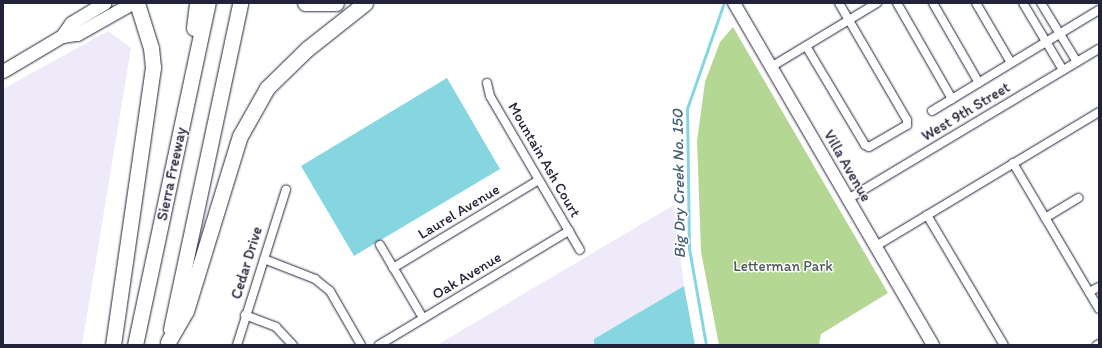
<!DOCTYPE html>
<html>
<head>
<meta charset="utf-8">
<style>
  body { margin:0 }
  #map { position:relative; width:1102px; height:348px; overflow:hidden; background:#fff; font-family:Itim,sans-serif }
  div>[style] { position:absolute }
  .built>* { inset:0; background:#eeeaf9 }
  .green>* { inset:0; background:#b4d893 }
  .water>* { inset:0; background:#86d6e2 }
  .stream>* { height:2.5px; margin:-1.25px; padding:0 1.25px; transform-origin:1.25px; border-radius:1.25px; background:#86d6e2 }
  .roads { filter:drop-shadow(0 0 1px #22223b) drop-shadow(0 0 1px #22223b) }
  .minor>* { height:8px; margin:-4px; padding:0 4px; transform-origin:4px; border-radius:4px; background:#fff }
  .secondary>* { height:12px; margin:-6px; padding:0 6px; transform-origin:6px; border-radius:6px; background:#fff }
  .primary>* { height:13px; margin:-6.5px; padding:0 6.5px; transform-origin:6.5px; border-radius:6.5px; background:#fff }
  .motorway>* { height:15px; margin:-7.5px; padding:0 7.5px; transform-origin:7.5px; border-radius:7.5px; background:#fff }
  span { translate:-50% -50%; white-space:nowrap; text-align:center; line-height:1.15; -webkit-text-stroke:3px #fff; paint-order:stroke }
  .street-label { font-size:15px; color:#22223b }
  .park-label { font-size:15px; color:#4e5955 }
  .water-label { font-size:16px; color:#456175; font-style:italic }
  .frame { position:absolute; inset:0; border:4px solid #22223b; pointer-events:none }
</style>
</head>
<body>
<div id="map">
  <div class="built">
    <div style="clip-path:polygon(108px 31px,131px 48px,82px 345px,3px 345px,3px 89px)"></div>
    <div style="clip-path:polygon(674px 205px,684px 286px,594px 339px,594px 345px,437px 345px)"></div>
  </div>
  <div class="green">
    <div style="clip-path:polygon(733px 27px,888px 293px,821px 334px,819px 345px,719px 345px,701px 252px,697px 141px,705px 82px,720px 42px)"></div>
  </div>
  <div class="water">
    <div style="clip-path:polygon(447px 78px,500px 169px,354px 256px,301px 166px)"></div>
    <div style="clip-path:polygon(684px 286px,695px 345px,594px 345px,594px 339px)"></div>
  </div>
  <div class="stream">
    <div style="left:706px;top:345px;width:97px;rotate:-100deg"></div>
    <div style="left:689px;top:249px;width:140px;rotate:-90.8deg"></div>
    <div style="left:687px;top:109px;width:112px;rotate:-70.8deg"></div>
  </div>
  <div class="roads">
    <div class="minor">
      <div style="left:897px;top:3px;width:111px;rotate:60.2deg"></div>
      <div style="left:933px;top:3px;width:92px;rotate:60.1deg"></div>
      <div style="left:976px;top:3px;width:69px;rotate:59.7deg"></div>
      <div style="left:1023px;top:3px;width:78px;rotate:59.2deg"></div>
      <div style="left:1041px;top:3px;width:69px;rotate:58.6deg"></div>
      <div style="left:806px;top:46px;width:115px;rotate:59.2deg"></div>
      <div style="left:865px;top:145px;width:4px;rotate:27deg"></div>
      <div style="left:869px;top:147px;width:44px;rotate:-30.1deg"></div>
      <div style="left:907px;top:125px;width:5px;rotate:-90deg"></div>
      <div style="left:907px;top:120px;width:135px;rotate:-120.2deg"></div>
      <div style="left:771px;top:67px;width:124px;rotate:-31.1deg"></div>
      <div style="left:487px;top:83px;width:13px;rotate:77deg"></div>
      <div style="left:490px;top:96px;width:178px;rotate:59.7deg"></div>
      <div style="left:932px;top:111px;width:195px;rotate:-31.2deg"></div>
      <div style="left:1013px;top:163px;width:169px;rotate:59.5deg"></div>
      <div style="left:848px;top:199px;width:292px;rotate:-30.9deg"></div>
      <div style="left:927px;top:215px;width:151px;rotate:59.4deg"></div>
      <div style="left:1045px;top:218px;width:39px;rotate:-31deg"></div>
      <div style="left:380px;top:245px;width:85px;rotate:59.5deg"></div>
      <div style="left:876px;top:246px;width:260px;rotate:-31deg"></div>
      <div style="left:264px;top:259px;width:55px;rotate:21.4deg"></div>
      <div style="left:315px;top:279px;width:19px;rotate:39deg"></div>
      <div style="left:330px;top:291px;width:62px;rotate:60.1deg"></div>
      <div style="left:393px;top:268px;width:170px;rotate:-31.1deg"></div>
      <div style="left:1089px;top:292px;width:11px;rotate:-27deg"></div>
      <div style="left:245px;top:315px;width:33px;rotate:21deg"></div>
      <div style="left:276px;top:327px;width:25px;rotate:47deg"></div>
      <div style="left:237px;top:345px;width:163px;rotate:-72.5deg"></div>
      <div style="left:379px;top:345px;width:222px;rotate:-31deg"></div>
      <div style="left:1097px;top:345px;width:2px;rotate:-27deg"></div>
    </div>
    <div class="secondary">
      <div style="left:734px;top:3px;width:396px;rotate:59.8deg"></div>
    </div>
    <div class="primary">
      <div style="left:62px;top:36px;width:16px;rotate:-55deg"></div>
      <div style="left:71px;top:23px;width:39px;rotate:-31deg"></div>
      <div style="left:3px;top:71px;width:69px;rotate:-30.7deg"></div>
      <div style="left:62px;top:36px;width:15px;rotate:-8deg"></div>
      <div style="left:77px;top:34px;width:63px;rotate:-29.4deg"></div>
    </div>
    <div class="motorway">
      <div style="left:305px;top:3px;width:31px"></div>
      <div style="left:194px;top:28px;width:25px;rotate:-83deg"></div>
      <div style="left:171px;top:329px;width:333px;rotate:-78deg"></div>
      <div style="left:168px;top:342px;width:36px;rotate:-60deg"></div>
      <div style="left:186px;top:311px;width:183px;rotate:-72.9deg"></div>
      <div style="left:240px;top:136px;width:55px;rotate:-60.6deg"></div>
      <div style="left:267px;top:88px;width:56px;rotate:-44.3deg"></div>
      <div style="left:307px;top:49px;width:74px;rotate:-38.4deg"></div>
      <div style="left:113px;top:345px;width:281px;rotate:-81.8deg"></div>
      <div style="left:153px;top:67px;width:19px;rotate:-96deg"></div>
      <div style="left:151px;top:48px;width:47px;rotate:-107.3deg"></div>
      <div style="left:135px;top:345px;width:350px;rotate:-78deg"></div>
    </div>
  </div>
  <div class="street-label">
    <span style="left:966px;top:112px;rotate:-31deg">West 9th Street</span>
    <span style="left:544px;top:160px;rotate:60deg">Mountain Ash Court</span>
    <span style="left:847px;top:166px;rotate:60deg">Villa Avenue</span>
    <span style="left:172px;top:174px;rotate:-78deg">Sierra Freeway</span>
    <span style="left:459px;top:212px;rotate:-31deg">Laurel Avenue</span>
    <span style="left:247px;top:263px;rotate:-73deg">Cedar Drive</span>
    <span style="left:467px;top:276px;rotate:-31deg">Oak Avenue</span>
  </div>
  <div class="park-label">
    <span style="left:783px;top:267px">Letterman Park</span>
  </div>
  <div class="water-label">
    <span style="left:679px;top:184px;rotate:-91deg">Big Dry Creek No. 150</span>
  </div>
  <div class="frame"></div>
</div>
</body>
</html>
